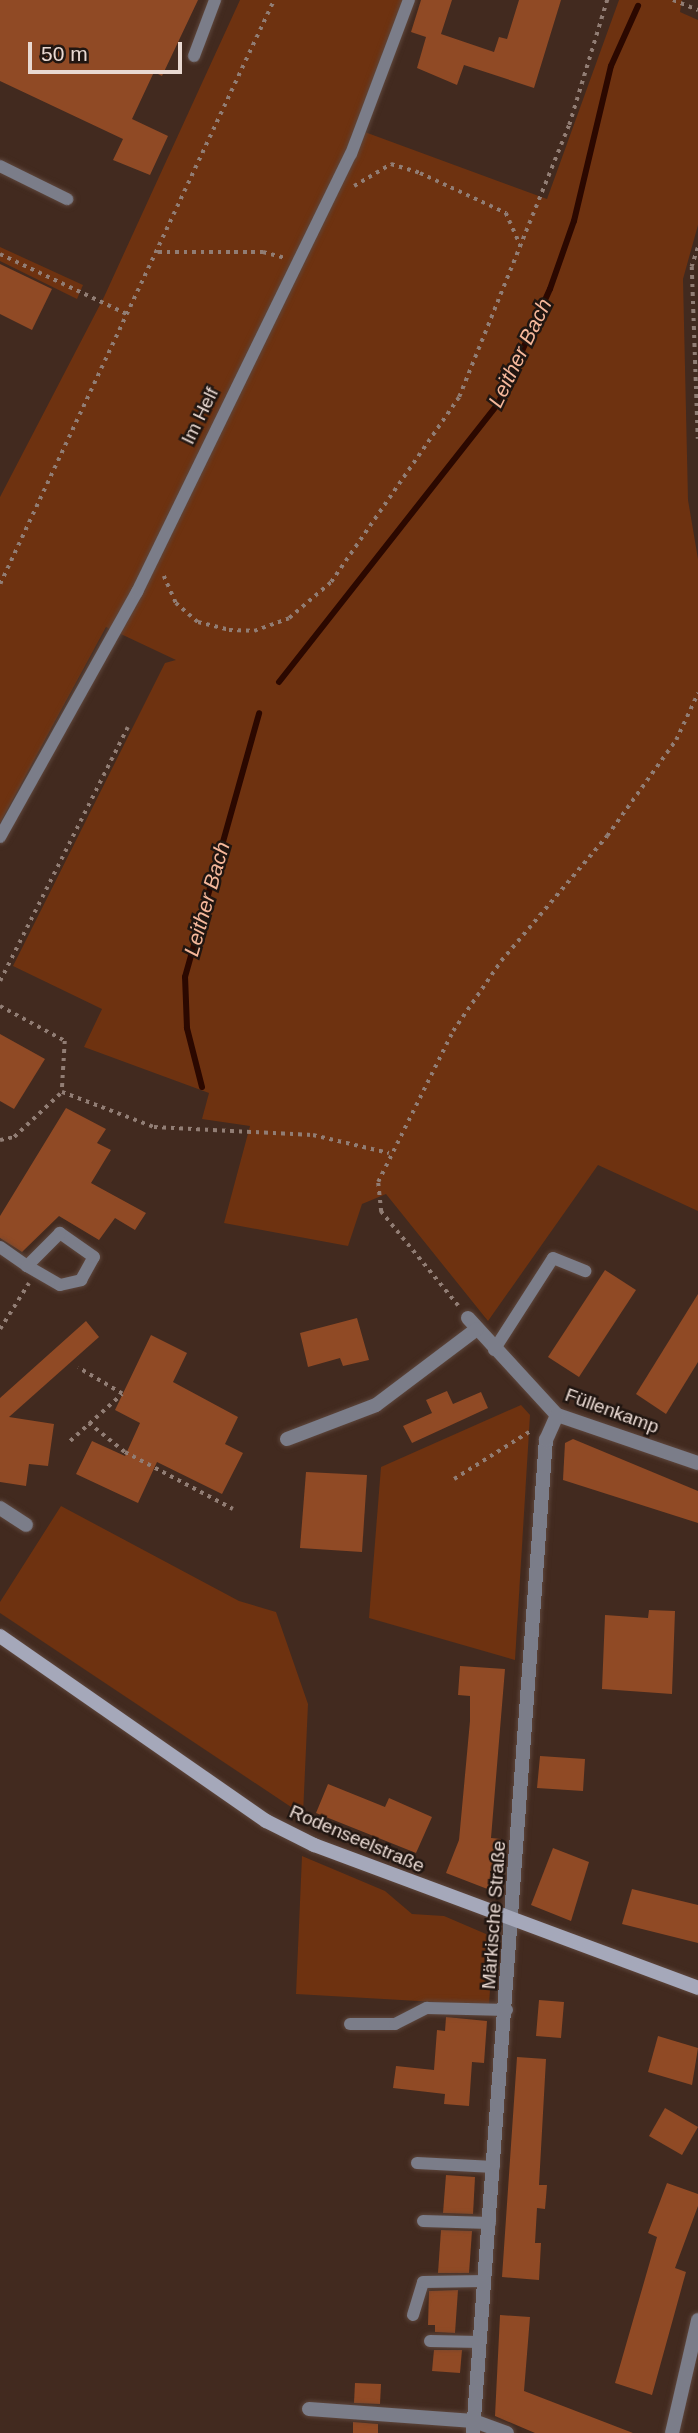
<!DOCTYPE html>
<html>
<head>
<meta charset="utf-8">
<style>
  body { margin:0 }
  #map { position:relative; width:698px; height:2433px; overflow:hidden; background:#422a1f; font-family:Arial,sans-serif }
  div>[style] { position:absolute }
  .green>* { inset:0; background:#6e3210 }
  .stream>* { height:6px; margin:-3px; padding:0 3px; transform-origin:3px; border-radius:3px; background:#2b0800 }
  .building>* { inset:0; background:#904a25 }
  .path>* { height:3.5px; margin-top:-1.75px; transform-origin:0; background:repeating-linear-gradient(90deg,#917d74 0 3.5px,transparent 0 8.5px) }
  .roads { filter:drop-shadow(0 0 2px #5d463c) drop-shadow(0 0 2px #5d463c) }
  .service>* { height:12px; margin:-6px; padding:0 6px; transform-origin:6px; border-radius:6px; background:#7b7d89 }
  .minor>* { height:14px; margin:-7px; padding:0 7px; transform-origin:7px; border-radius:7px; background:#7b7d89 }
  .secondary>* { height:14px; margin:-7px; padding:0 7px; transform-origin:7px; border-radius:7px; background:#a5a8ba }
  span { translate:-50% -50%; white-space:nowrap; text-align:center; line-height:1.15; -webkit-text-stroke:5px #211611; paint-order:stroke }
  .street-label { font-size:19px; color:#e9d9d2 }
  .water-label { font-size:21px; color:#f6b89b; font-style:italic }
  .scale { position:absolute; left:28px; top:42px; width:154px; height:32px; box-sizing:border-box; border:4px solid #e9d9d2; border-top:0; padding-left:9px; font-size:21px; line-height:24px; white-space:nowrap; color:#e9d9d2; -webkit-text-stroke:5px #211611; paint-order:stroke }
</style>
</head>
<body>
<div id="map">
  <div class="green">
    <div style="clip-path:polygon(240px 0,408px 0,362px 131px,547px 199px,619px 0,682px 0,680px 12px,698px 20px,698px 225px,683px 279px,688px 500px,698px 559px,698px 1211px,598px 1165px,488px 1321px,386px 1194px,362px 1204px,348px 1246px,224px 1223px,250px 1126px,202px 1119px,209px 1093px,84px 1047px,102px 1009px,13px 966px,165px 663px,176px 660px,106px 627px,0 823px,0 497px,104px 297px)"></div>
    <div style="clip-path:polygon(0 247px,83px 285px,77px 299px,0 261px)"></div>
    <div style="clip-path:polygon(521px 1405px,530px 1415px,515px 1660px,369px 1618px,381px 1467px)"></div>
    <div style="clip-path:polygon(61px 1506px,239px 1601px,276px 1612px,308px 1704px,303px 1815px,0 1613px,0 1602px)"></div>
    <div style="clip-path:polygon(302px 1856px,385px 1891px,412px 1914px,444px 1916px,486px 1934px,493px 1943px,489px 2005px,296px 1994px)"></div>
  </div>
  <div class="stream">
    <div style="left:279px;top:682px;width:354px;rotate:-51.8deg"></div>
    <div style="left:498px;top:404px;width:126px;rotate:-65.7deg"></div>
    <div style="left:550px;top:289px;width:72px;rotate:-70.6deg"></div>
    <div style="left:574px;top:221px;width:159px;rotate:-76.6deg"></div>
    <div style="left:611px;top:66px;width:66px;rotate:-65.8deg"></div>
    <div style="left:202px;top:1087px;width:61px;rotate:-104.3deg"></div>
    <div style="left:187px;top:1028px;width:51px;rotate:-92.2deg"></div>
    <div style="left:185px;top:977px;width:274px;rotate:-74.3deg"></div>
  </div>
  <div class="building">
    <div style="clip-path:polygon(0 0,198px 0,162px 76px,154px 72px,132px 119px,168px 136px,150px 175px,113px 160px,123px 139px,0 81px)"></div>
    <div style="clip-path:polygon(421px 0,452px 0,441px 34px,494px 52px,499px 37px,507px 39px,519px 0,561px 0,534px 88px,464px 65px,457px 85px,417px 68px,426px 37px,411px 32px)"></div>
    <div style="clip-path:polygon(0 264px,52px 289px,32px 330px,0 314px)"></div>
    <div style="clip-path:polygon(0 1034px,45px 1059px,14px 1109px,0 1101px)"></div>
    <div style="clip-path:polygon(66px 1108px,106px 1129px,97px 1143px,111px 1150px,91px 1183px,146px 1213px,135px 1230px,115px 1218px,99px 1240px,59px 1216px,22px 1252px,0 1238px,0 1216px)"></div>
    <div style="clip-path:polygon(605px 1270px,636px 1290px,579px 1377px,548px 1357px)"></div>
    <div style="clip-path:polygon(698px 1294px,698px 1362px,666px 1414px,636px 1394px)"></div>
    <div style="clip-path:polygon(357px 1318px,369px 1360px,343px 1366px,340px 1358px,308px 1367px,300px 1333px)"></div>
    <div style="clip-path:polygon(86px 1321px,99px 1337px,9px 1417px,54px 1424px,48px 1466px,29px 1464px,26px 1486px,0 1482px,0 1398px)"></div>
    <div style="clip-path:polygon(151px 1335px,187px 1353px,173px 1382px,238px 1417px,225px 1444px,243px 1453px,222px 1494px,157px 1462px,138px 1503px,76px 1474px,92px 1441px,125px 1456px,140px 1423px,115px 1410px)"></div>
    <div style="clip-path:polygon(447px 1391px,453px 1404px,481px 1392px,488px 1408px,412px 1443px,403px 1426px,432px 1413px,426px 1400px)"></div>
    <div style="clip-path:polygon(573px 1439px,698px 1491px,698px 1523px,563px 1480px,565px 1443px)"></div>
    <div style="clip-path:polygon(306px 1472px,367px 1475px,362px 1552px,300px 1548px)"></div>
    <div style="clip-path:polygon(649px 1610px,675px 1611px,672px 1694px,602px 1689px,605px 1615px,648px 1618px)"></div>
    <div style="clip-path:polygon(460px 1666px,505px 1669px,491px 1838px,501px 1839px,497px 1886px,490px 1890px,446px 1873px,459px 1840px,470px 1721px,470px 1696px,458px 1695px)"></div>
    <div style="clip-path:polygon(540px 1756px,585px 1759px,583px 1791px,537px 1788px)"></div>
    <div style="clip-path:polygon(328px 1784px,385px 1807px,389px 1798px,432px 1817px,416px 1853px,316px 1813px)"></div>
    <div style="clip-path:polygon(553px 1848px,589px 1862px,571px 1921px,531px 1905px)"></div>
    <div style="clip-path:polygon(632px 1889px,698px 1905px,698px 1943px,622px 1924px)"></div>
    <div style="clip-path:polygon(539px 2000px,564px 2002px,561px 2038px,536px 2036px)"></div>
    <div style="clip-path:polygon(446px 2017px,487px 2021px,484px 2063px,472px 2062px,469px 2106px,444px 2104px,445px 2094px,393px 2088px,396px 2066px,434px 2070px,437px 2030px,445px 2031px)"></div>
    <div style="clip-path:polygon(658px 2036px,698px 2048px,692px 2085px,648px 2072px)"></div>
    <div style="clip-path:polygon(517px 2057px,546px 2059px,539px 2185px,547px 2185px,545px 2209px,537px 2208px,535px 2243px,541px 2243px,539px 2280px,502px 2277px)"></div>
    <div style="clip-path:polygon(665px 2108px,698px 2127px,682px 2155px,649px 2136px)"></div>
    <div style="clip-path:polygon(446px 2175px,475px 2177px,473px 2214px,443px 2213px)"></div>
    <div style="clip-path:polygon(667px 2183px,698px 2194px,698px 2206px,675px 2268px,686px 2272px,652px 2395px,615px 2383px,657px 2237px,648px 2233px)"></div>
    <div style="clip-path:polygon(441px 2230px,472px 2231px,469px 2273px,438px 2273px)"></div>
    <div style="clip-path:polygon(458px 2290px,455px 2333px,435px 2332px,435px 2325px,428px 2325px,429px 2291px)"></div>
    <div style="clip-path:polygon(500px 2315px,530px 2317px,524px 2391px,633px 2433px,535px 2433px,495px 2416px)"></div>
    <div style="clip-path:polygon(434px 2350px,462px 2350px,460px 2373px,432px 2371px)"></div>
    <div style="clip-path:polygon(355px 2383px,381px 2384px,380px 2404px,354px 2403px)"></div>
    <div style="clip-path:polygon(353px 2422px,378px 2424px,378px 2433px,353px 2433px)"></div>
  </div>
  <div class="path">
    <div style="left:673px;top:0;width:27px;rotate:22deg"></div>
    <div style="left:354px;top:186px;width:43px;rotate:-30.7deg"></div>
    <div style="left:391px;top:164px;width:30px;rotate:17deg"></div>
    <div style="left:420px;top:173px;width:95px;rotate:24.9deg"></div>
    <div style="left:506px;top:213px;width:35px;rotate:66deg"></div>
    <div style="left:698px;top:248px;width:20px;rotate:108deg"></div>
    <div style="left:692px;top:267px;width:172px;rotate:88deg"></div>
    <div style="left:158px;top:252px;width:105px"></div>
    <div style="left:263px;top:252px;width:23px;rotate:15deg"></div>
    <div style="left:0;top:254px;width:143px;rotate:25.3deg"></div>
    <div style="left:164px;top:576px;width:30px;rotate:66deg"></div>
    <div style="left:176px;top:603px;width:29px;rotate:41deg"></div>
    <div style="left:198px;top:622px;width:32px;rotate:14deg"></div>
    <div style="left:229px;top:630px;width:25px;rotate:2deg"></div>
    <div style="left:254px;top:631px;width:37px;rotate:-20deg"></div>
    <div style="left:289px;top:618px;width:55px;rotate:-40.6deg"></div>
    <div style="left:331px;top:582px;width:225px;rotate:-55.3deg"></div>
    <div style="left:459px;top:397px;width:293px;rotate:-68deg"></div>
    <div style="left:569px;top:125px;width:131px;rotate:-73.1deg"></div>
    <div style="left:0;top:584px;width:645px;rotate:-64.87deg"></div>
    <div style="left:0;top:981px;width:284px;rotate:-63.3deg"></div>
    <div style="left:0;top:1006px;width:74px;rotate:28.3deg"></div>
    <div style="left:65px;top:1041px;width:51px;rotate:93.4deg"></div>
    <div style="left:0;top:1140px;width:14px;rotate:-12deg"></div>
    <div style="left:14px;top:1137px;width:66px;rotate:-43.2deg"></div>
    <div style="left:62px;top:1092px;width:98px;rotate:20.8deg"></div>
    <div style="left:154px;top:1127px;width:159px;rotate:2.9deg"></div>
    <div style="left:313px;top:1135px;width:78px;rotate:13.3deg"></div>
    <div style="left:458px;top:1306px;width:122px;rotate:-129.3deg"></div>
    <div style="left:381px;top:1212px;width:30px;rotate:-96deg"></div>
    <div style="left:378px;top:1182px;width:169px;rotate:-63.6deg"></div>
    <div style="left:453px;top:1031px;width:85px;rotate:-55.6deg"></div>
    <div style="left:501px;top:961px;width:164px;rotate:-49.7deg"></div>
    <div style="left:607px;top:836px;width:118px;rotate:-54.3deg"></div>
    <div style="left:676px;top:740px;width:52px;rotate:-64.9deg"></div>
    <div style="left:0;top:1329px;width:54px;rotate:-57.8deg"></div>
    <div style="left:89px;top:1423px;width:46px;rotate:38.9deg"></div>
    <div style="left:125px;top:1452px;width:122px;rotate:27.8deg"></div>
    <div style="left:70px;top:1441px;width:70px;rotate:-42.1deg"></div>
    <div style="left:122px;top:1394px;width:51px;rotate:-149.4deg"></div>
    <div style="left:454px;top:1479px;width:92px;rotate:-32.1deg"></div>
  </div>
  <div class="roads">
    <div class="service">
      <div style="left:194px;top:56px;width:60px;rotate:-69.4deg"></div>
      <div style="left:0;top:166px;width:75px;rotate:26.2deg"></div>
      <div style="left:0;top:837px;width:281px;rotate:-60.8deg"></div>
      <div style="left:137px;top:592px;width:487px;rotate:-64deg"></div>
      <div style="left:351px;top:154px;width:165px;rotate:-69.4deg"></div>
      <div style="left:0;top:1247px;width:33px;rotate:35deg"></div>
      <div style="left:27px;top:1266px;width:38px;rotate:30deg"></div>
      <div style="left:60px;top:1285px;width:22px;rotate:-13deg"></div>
      <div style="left:81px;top:1280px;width:26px;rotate:-61deg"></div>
      <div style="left:94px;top:1257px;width:42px;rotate:-144.8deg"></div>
      <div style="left:60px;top:1233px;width:47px;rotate:135deg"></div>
      <div style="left:494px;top:1350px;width:109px;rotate:-57.3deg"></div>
      <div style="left:553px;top:1258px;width:35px;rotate:22deg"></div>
      <div style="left:350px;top:2024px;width:45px"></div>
      <div style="left:395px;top:2024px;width:36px;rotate:-27deg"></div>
      <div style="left:427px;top:2008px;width:80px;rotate:1.4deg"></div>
      <div style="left:417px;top:2163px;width:77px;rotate:3deg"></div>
      <div style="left:423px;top:2221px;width:67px;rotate:1.7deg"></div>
      <div style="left:413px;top:2315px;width:34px;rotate:-73deg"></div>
      <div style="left:423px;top:2282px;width:62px;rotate:-0.9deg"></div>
      <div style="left:430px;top:2341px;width:50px;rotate:1.1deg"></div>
    </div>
    <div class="minor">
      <div style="left:468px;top:1318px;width:132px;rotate:47.5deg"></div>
      <div style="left:557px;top:1415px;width:149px;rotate:18.8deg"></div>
      <div style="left:287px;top:1439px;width:95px;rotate:-20.9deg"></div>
      <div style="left:376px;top:1405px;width:126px;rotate:-37deg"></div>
      <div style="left:0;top:1508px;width:31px;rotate:33deg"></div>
      <div style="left:309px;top:2409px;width:165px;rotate:4.2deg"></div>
      <div style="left:474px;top:2421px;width:35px;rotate:20deg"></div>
      <div style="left:473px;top:2433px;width:996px;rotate:-85.8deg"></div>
      <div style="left:546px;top:1440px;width:27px;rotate:-66deg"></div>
      <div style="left:672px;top:2433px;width:116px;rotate:-77deg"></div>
    </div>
    <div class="secondary">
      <div style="left:0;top:1636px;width:324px;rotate:34.8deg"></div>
      <div style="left:266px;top:1821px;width:54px;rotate:26.6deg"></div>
      <div style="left:314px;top:1845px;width:410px;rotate:20.4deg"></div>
    </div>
  </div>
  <div class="street-label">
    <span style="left:200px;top:416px;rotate:-64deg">Im Helf</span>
    <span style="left:612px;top:1411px;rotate:20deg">Füllenkamp</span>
    <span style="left:357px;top:1839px;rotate:23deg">Rodenseelstraße</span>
    <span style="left:494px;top:1915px;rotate:-86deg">Märkische Straße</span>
  </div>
  <div class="water-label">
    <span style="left:520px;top:353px;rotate:-64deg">Leither Bach</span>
    <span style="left:207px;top:899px;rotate:-74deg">Leither Bach</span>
  </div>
  <div class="scale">50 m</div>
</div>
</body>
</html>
